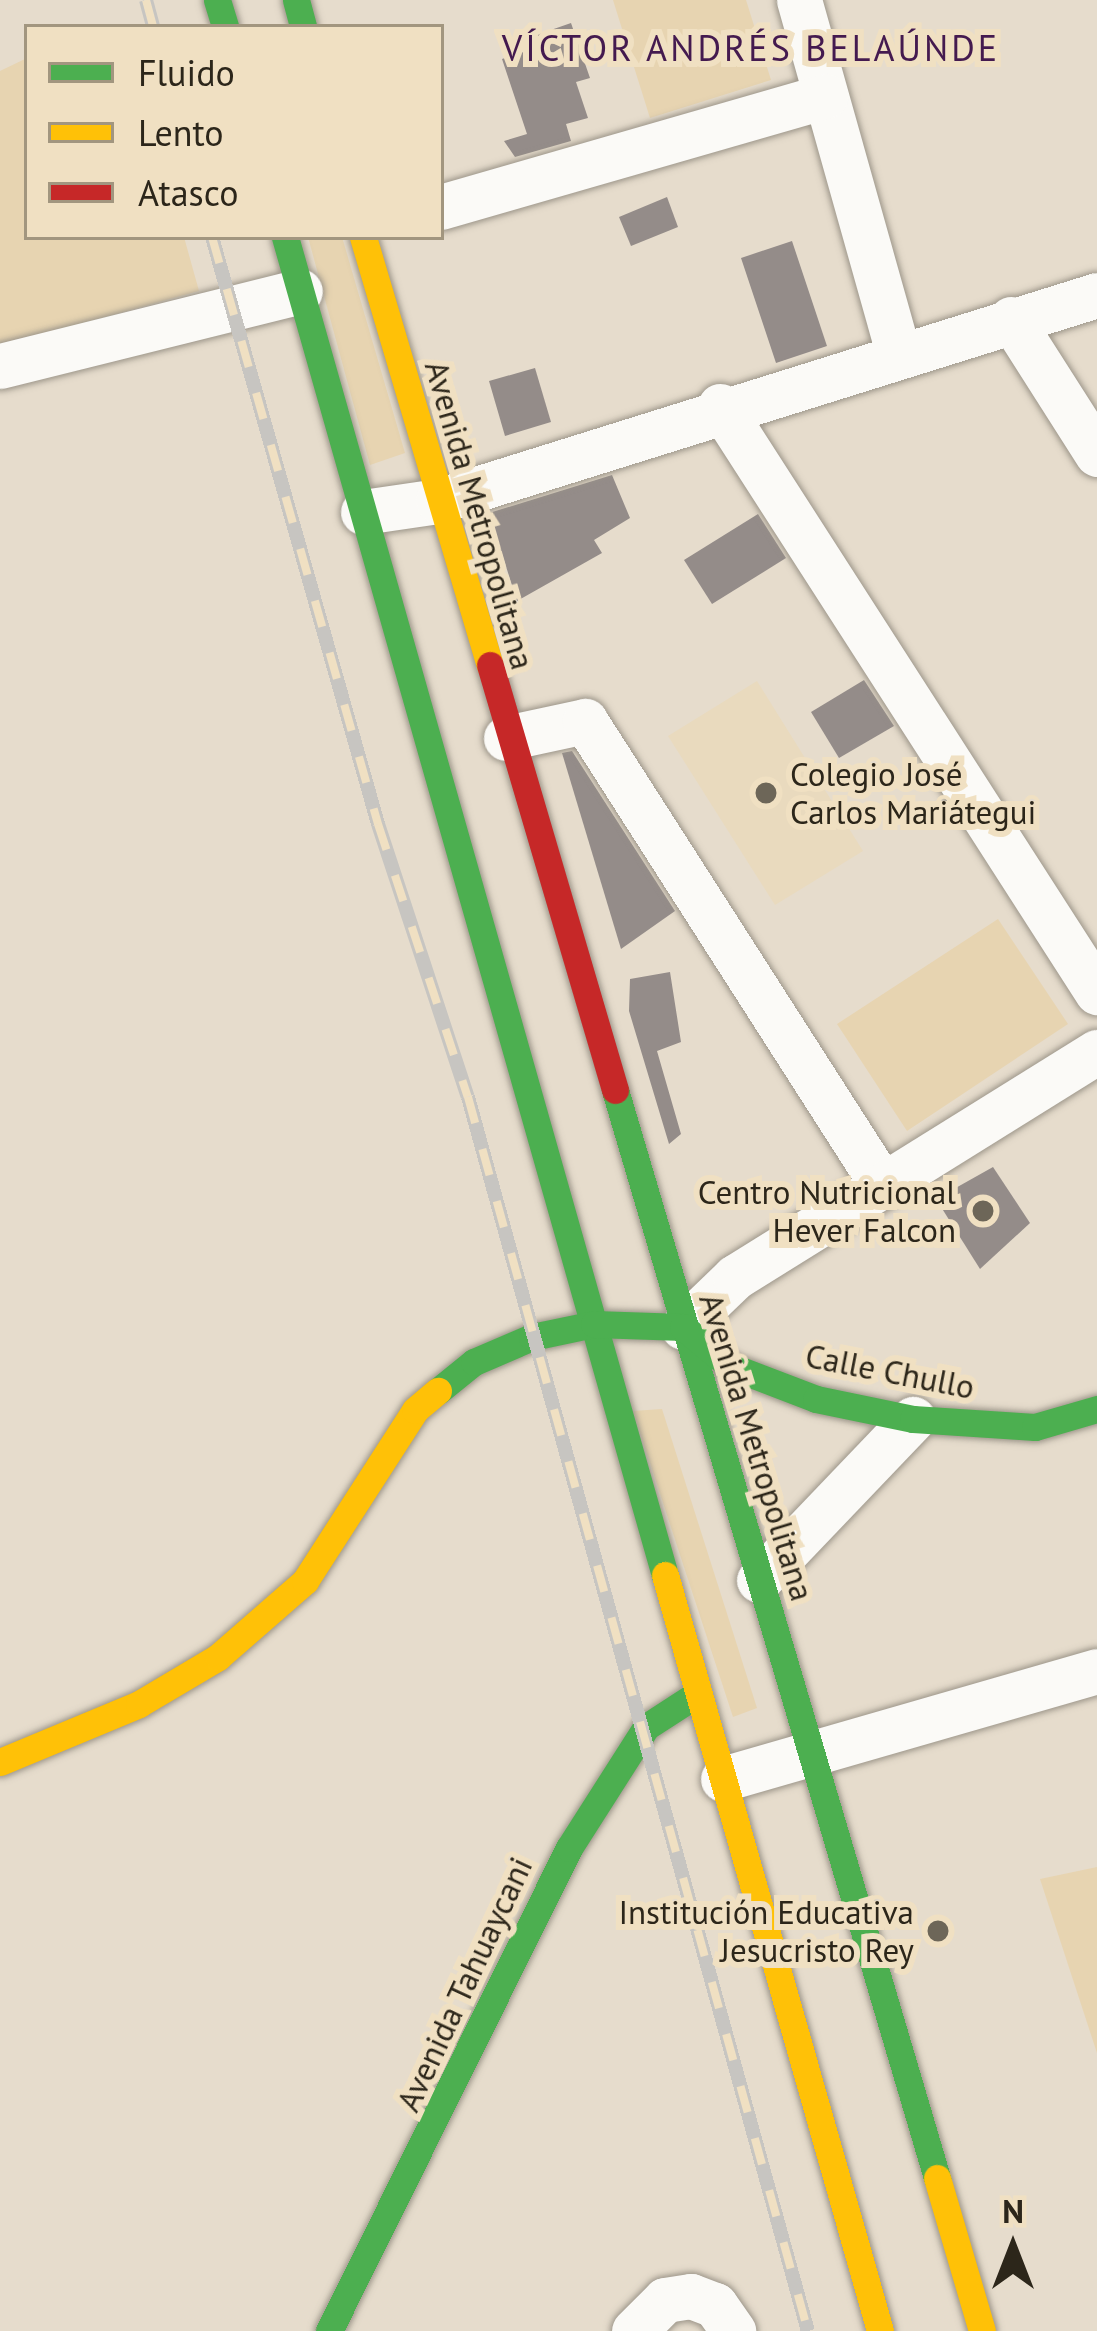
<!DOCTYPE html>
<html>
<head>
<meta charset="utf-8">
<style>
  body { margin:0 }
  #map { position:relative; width:1097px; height:2331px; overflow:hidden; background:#e6dccc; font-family:"PT Sans",sans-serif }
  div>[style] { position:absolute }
  .built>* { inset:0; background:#e9dabe }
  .green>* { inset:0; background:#e7d4b1 }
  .building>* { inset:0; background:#948c89 }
  .roads { filter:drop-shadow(0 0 3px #9d968a) drop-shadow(0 0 3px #9d968a) }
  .street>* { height:45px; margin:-22.5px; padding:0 22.5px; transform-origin:22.5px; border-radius:22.5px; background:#fbfaf7 }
  .fast>* { height:27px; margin:-13.5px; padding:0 13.5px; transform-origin:13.5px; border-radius:13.5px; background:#4caf50 }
  .slow>* { height:27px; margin:-13.5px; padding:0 13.5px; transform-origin:13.5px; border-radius:13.5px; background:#ffc107 }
  .jam>* { height:27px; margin:-13.5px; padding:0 13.5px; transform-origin:13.5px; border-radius:13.5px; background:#c62828 }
  .rail>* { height:14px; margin-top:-7px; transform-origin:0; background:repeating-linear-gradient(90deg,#f0e0c2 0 27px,#c7c5c1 0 54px); box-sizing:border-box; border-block:3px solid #c7c5c1 }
  .dots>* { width:33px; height:33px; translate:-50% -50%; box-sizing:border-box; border:6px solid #f0e0c2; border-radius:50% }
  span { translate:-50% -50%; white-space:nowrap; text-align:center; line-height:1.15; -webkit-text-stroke:12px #f0e0c2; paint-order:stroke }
  .street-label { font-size:33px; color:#2c261a }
  .poi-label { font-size:33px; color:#2c261a }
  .left { translate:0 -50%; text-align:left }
  .right { translate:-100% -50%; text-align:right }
  .neighbourhood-label { font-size:36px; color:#441a4f; letter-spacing:3px }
  .legend { position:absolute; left:24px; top:24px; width:420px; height:216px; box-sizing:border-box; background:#f0e0c2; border:3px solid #a2967f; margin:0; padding:15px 21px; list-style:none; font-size:36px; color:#2c261a }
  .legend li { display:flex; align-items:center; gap:24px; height:60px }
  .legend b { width:60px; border:3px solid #a2967f }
  .north { position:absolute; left:953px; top:2187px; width:120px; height:120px; -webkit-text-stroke:9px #f0e0c2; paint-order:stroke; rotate:0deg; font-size:33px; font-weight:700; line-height:48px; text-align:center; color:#2c261a }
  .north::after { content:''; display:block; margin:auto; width:42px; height:54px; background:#2c261a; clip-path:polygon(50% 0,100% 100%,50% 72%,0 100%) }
</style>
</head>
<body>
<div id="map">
  <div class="built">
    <div style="clip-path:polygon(757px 681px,863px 851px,775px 905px,668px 736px)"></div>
  </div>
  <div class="green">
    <div style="clip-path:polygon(613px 0,746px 0,771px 80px,650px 118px)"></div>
    <div style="clip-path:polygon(27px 58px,27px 237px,184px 237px,199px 291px,0 346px,0 71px)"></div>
    <div style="clip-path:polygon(308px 237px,342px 237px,405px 453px,370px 465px)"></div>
    <div style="clip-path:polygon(998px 919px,1068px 1024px,907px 1131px,837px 1024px)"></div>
    <div style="clip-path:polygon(662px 1409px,757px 1708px,733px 1717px,633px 1411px)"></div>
    <div style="clip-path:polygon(1097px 1867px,1097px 2053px,1040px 1879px)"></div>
  </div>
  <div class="building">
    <div style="clip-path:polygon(571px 23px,590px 78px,576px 82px,588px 118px,566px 124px,571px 141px,515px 157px,504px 141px,527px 134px,502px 59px,526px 51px,522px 40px)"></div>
    <div style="clip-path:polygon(667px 197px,678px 227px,631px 246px,619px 217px)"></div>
    <div style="clip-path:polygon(792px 241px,827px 346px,776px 363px,741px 258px)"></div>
    <div style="clip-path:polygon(535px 368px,551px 422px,505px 436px,489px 381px)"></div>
    <div style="clip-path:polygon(612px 475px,630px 518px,594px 540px,602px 553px,517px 601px,489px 513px)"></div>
    <div style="clip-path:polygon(758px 514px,786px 558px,712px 604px,684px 560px)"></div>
    <div style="clip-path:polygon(864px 680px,894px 726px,839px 758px,811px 712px)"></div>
    <div style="clip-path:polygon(572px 751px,675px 911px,621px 949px,562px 753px)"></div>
    <div style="clip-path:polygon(670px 972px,681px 1042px,657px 1051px,681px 1134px,669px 1144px,629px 1011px,630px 979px)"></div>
    <div style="clip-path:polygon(993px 1167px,1030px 1223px,980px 1269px,936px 1199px)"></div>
  </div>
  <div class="roads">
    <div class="street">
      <div style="left:799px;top:0;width:367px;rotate:74.3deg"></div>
      <div style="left:441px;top:207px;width:400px;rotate:-16.1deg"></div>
      <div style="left:1011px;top:319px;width:160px;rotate:57.5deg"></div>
      <div style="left:0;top:366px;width:309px;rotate:-14deg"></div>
      <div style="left:720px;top:406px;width:697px;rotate:57.25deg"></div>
      <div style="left:363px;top:512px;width:76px;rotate:-8.3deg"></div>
      <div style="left:438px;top:501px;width:690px;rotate:-17.36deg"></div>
      <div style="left:506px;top:738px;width:81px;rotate:-12.1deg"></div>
      <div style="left:585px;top:721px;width:552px;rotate:57.35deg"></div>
      <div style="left:683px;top:1327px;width:72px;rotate:-43.9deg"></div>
      <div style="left:735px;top:1277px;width:426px;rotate:-31.9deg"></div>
      <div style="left:759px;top:1580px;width:223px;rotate:-46.3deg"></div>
      <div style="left:723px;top:1779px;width:389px;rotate:-16.1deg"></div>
      <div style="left:634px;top:2331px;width:44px;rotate:-45deg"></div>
      <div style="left:665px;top:2300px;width:26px;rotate:-9deg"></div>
      <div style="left:691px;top:2296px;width:26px;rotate:21deg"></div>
      <div style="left:715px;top:2305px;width:32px;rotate:55deg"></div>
    </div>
    <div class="fast">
      <div style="left:217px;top:0;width:28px;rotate:73deg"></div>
      <div style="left:296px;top:0;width:28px;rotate:75deg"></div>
      <div style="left:285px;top:237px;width:1391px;rotate:74.15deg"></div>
      <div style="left:615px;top:1090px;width:1135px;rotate:73.51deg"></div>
      <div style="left:438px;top:1391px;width:46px;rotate:-38.9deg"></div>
      <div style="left:474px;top:1362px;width:63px;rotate:-23.3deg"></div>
      <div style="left:532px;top:1337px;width:63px;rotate:-11.8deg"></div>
      <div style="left:594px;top:1324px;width:89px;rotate:1.9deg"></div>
      <div style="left:683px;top:1327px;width:61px;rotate:39.7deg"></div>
      <div style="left:730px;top:1366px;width:92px;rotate:21deg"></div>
      <div style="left:816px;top:1399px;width:99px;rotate:11.7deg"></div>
      <div style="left:913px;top:1419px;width:122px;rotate:3.8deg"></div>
      <div style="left:1035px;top:1427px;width:65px;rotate:-16.2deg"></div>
      <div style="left:329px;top:2331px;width:539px;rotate:-63.58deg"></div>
      <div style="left:569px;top:1848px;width:143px;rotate:-57.5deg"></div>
      <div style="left:646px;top:1727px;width:61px;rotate:-32.9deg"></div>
    </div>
    <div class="slow">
      <div style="left:363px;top:237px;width:446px;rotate:73.5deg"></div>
      <div style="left:665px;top:1575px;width:786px;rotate:74.12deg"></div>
      <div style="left:0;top:1762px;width:151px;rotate:-22.6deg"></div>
      <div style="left:139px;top:1704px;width:92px;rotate:-30.7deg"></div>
      <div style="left:218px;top:1657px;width:116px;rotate:-41.1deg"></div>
      <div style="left:305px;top:1581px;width:203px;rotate:-57.2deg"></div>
      <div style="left:415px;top:1410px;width:30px;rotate:-40deg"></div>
      <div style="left:937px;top:2178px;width:159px;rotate:73.6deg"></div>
    </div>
    <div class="jam">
      <div style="left:490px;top:665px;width:443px;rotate:73.6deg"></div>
    </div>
  </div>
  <div class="rail">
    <div style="left:146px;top:0;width:28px;rotate:75deg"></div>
    <div style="left:212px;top:237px;width:610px;rotate:74.21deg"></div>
    <div style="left:378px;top:824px;width:287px;rotate:71.8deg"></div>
    <div style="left:468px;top:1097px;width:1280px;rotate:74.6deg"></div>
  </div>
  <div class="dots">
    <div style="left:766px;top:793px;background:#6d6658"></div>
    <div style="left:983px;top:1211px;background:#6d6658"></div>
    <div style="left:938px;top:1931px;background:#6d6658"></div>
  </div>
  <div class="street-label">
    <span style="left:480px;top:515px;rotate:74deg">Avenida Metropolitana</span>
    <span style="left:890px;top:1371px;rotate:11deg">Calle Chullo</span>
    <span style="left:757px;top:1447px;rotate:73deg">Avenida Metropolitana</span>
    <span style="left:464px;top:1984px;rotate:-65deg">Avenida Tahuaycani</span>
  </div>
  <div class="poi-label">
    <span class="left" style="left:790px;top:793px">Colegio José<br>Carlos Mariátegui</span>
    <span class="right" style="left:956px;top:1211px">Centro Nutricional<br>Hever Falcon</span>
    <span class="right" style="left:914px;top:1931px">Institución Educativa<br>Jesucristo Rey</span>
  </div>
  <div class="neighbourhood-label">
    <span style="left:751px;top:48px">VÍCTOR ANDRÉS BELAÚNDE</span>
  </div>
  <ul class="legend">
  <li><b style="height:15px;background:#4caf50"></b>Fluido</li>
  <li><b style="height:15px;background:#ffc107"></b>Lento</li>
  <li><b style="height:15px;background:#c62828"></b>Atasco</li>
  </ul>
  <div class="north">N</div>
</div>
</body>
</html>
